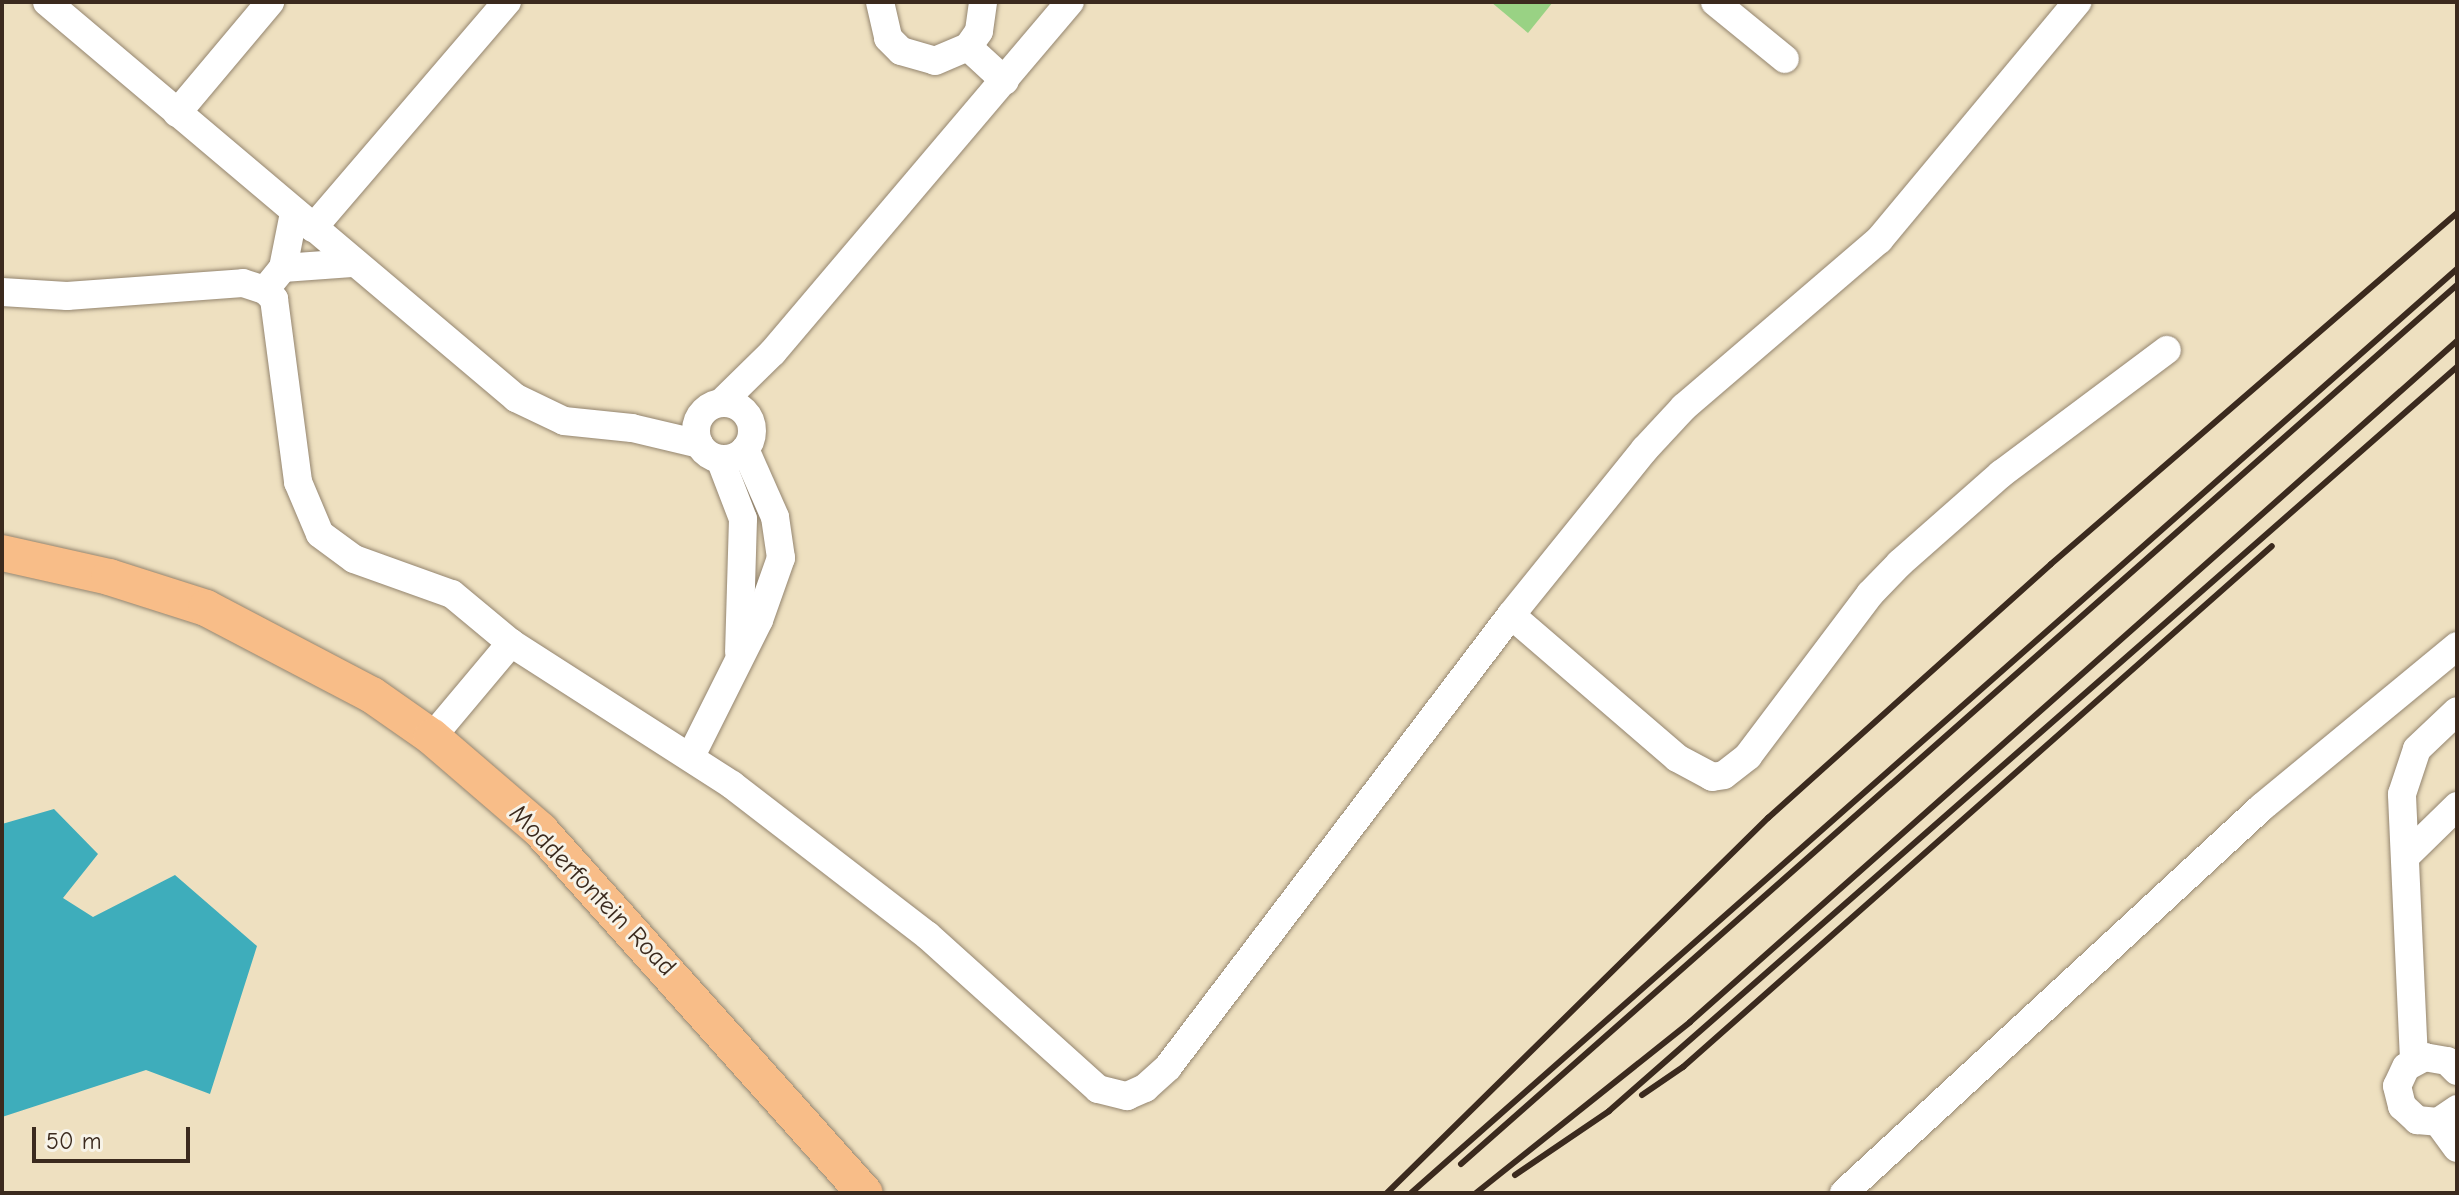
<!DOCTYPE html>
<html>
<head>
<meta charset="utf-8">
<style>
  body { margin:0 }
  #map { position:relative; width:2459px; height:1195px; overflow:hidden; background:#eee0c0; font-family:"Comic Neue",sans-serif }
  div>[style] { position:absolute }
  .green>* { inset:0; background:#99d284 }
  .water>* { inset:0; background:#3eadbb }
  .roads { filter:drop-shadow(0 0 2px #94856f) drop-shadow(0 0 2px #94856f) }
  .minor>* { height:28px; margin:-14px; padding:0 14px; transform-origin:14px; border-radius:14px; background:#fff }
  .minor>.ring { margin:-14px; padding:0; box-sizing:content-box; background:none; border:28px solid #fff; border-radius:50% }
  .major>* { height:36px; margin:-18px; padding:0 18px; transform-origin:18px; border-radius:18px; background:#f8bd88 }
  .rail>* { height:6px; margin:-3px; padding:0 3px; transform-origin:3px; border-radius:3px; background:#3b2a1e }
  span { translate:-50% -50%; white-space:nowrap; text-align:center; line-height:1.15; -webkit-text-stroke:6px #f7f3e8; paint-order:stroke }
  .street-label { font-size:26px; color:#3b2a1e }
  .frame { position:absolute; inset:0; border:4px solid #3b2a1e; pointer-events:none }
  .scale { position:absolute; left:32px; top:1127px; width:158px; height:36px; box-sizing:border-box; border:4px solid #3b2a1e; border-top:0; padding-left:10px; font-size:24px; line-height:28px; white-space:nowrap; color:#3b2a1e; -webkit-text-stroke:6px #f7f3e8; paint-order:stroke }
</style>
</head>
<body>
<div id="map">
  <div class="green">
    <div style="clip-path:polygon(1491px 2px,1553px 2px,1528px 33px)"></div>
  </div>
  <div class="water">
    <div style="clip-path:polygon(54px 809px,98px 854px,63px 898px,93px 917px,175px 875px,257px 946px,210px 1094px,146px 1070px,2px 1117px,2px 824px)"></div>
  </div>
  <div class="roads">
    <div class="minor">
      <div style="left:47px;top:2px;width:614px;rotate:40.18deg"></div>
      <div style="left:516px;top:398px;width:53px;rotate:25.6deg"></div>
      <div style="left:564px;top:421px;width:68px;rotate:5.9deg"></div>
      <div style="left:632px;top:428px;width:69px;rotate:13.4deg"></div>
      <div style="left:880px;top:2px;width:37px;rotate:77deg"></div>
      <div style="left:888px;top:38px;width:18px;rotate:45deg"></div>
      <div style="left:901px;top:51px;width:35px;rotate:16deg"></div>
      <div style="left:935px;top:61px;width:36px;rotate:-23deg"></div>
      <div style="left:968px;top:47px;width:19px;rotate:-55deg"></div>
      <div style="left:979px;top:31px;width:29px;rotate:-82deg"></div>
      <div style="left:1715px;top:2px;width:90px;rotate:39.2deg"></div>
      <div style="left:968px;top:47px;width:50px;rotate:42.6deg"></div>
      <div style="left:177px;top:113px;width:145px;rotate:-50deg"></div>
      <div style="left:313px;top:228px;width:298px;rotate:-49.4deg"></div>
      <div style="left:283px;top:268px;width:69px;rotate:-4.1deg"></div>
      <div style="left:265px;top:290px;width:28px;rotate:-51deg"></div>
      <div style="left:283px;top:268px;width:56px;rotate:-78.7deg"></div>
      <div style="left:2px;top:292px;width:65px;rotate:3.5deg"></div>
      <div style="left:67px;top:296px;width:176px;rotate:-4.2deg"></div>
      <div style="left:243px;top:283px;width:23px;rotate:18deg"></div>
      <div style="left:265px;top:290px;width:13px;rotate:45deg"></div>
      <div style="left:274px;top:299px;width:185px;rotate:82.5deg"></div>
      <div style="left:298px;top:482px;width:56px;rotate:67.1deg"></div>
      <div style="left:320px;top:534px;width:42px;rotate:36.3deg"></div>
      <div style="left:354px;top:559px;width:104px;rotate:19.7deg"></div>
      <div style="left:452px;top:594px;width:77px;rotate:39.7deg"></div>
      <div style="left:511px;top:643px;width:263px;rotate:32.7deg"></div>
      <div style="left:732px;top:785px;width:246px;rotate:37.6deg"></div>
      <div style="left:927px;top:935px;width:230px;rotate:42deg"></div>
      <div style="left:1098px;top:1089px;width:30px;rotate:14deg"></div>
      <div style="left:1127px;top:1096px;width:20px;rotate:-24deg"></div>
      <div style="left:1145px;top:1088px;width:31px;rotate:-42deg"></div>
      <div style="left:1168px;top:1067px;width:567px;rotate:-52.81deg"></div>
      <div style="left:1511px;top:615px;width:213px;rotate:-51.1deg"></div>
      <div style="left:1645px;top:449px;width:57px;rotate:-47.1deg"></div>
      <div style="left:1684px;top:407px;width:257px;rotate:-40.6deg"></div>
      <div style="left:1879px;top:240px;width:310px;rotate:-50.2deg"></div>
      <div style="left:722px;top:402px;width:71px;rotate:-44.4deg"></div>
      <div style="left:773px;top:352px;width:459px;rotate:-49.7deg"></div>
      <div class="ring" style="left:696px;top:403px;width:28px;height:28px"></div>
      <div style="left:720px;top:459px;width:64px;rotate:69deg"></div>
      <div style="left:743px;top:519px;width:133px;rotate:91.7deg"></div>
      <div style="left:1511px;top:615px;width:219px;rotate:40.7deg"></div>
      <div style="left:1677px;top:758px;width:40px;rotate:28deg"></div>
      <div style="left:1712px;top:777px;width:12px;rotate:-9deg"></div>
      <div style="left:1724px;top:775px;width:31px;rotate:-38deg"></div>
      <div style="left:1748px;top:756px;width:203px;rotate:-53deg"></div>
      <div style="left:1870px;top:594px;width:43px;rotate:-45.9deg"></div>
      <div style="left:1900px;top:563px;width:135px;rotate:-41.4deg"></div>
      <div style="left:2001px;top:474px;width:207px;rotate:-36.8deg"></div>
      <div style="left:432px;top:737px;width:123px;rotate:-50deg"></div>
      <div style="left:691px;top:756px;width:152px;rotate:-63.4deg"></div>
      <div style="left:759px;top:620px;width:66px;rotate:-70.5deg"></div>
      <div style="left:781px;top:558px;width:41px;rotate:-98.3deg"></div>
      <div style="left:775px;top:517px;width:74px;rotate:-113.8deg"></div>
      <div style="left:2405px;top:857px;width:73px;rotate:-44.4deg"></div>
      <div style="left:2414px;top:1060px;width:266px;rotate:-92.6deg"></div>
      <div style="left:2402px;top:794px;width:47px;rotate:-71.6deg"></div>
      <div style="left:2417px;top:749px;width:55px;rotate:-43.5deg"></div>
      <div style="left:2457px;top:1071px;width:14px;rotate:-135deg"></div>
      <div style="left:2447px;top:1061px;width:22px;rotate:-170deg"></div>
      <div style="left:2425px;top:1057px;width:21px;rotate:152deg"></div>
      <div style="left:2406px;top:1067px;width:21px;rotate:115deg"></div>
      <div style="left:2397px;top:1086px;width:21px;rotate:76deg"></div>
      <div style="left:2402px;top:1106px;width:21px;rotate:43deg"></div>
      <div style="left:2417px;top:1120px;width:21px;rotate:5deg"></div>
      <div style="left:2438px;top:1122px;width:23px;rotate:-34deg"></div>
      <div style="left:2438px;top:1122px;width:32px;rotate:54deg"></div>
      <div style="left:1844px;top:1193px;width:569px;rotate:-42.72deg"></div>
      <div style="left:2262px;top:807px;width:253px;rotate:-39.5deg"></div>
    </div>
    <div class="major">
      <div style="left:2px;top:553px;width:110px;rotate:12.6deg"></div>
      <div style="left:109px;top:577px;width:102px;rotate:17.7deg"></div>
      <div style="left:206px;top:608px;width:187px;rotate:27.7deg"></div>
      <div style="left:372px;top:695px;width:73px;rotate:35deg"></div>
      <div style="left:432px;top:737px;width:143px;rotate:40.7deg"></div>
      <div style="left:540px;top:830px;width:487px;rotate:48.2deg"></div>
    </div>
  </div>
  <div class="rail">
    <div style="left:1642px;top:1095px;width:50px;rotate:-34.3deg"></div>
    <div style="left:1683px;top:1067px;width:786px;rotate:-41.49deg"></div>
    <div style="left:1461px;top:1164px;width:1328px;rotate:-41.43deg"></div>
    <div style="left:1515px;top:1175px;width:114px;rotate:-34.2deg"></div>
    <div style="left:1609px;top:1111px;width:1128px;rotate:-41.26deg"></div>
    <div style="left:1387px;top:1193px;width:535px;rotate:-44.55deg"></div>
    <div style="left:1768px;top:818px;width:380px;rotate:-41.9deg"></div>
    <div style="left:2051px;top:564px;width:537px;rotate:-40.84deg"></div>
    <div style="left:1411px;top:1193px;width:1396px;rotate:-41.46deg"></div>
    <div style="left:1476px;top:1193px;width:274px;rotate:-38.6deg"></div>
    <div style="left:1690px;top:1022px;width:1026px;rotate:-41.6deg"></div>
  </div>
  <div class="street-label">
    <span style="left:592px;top:891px;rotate:46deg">Modderfontein Road</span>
  </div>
  <div class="frame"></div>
  <div class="scale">50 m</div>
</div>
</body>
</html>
